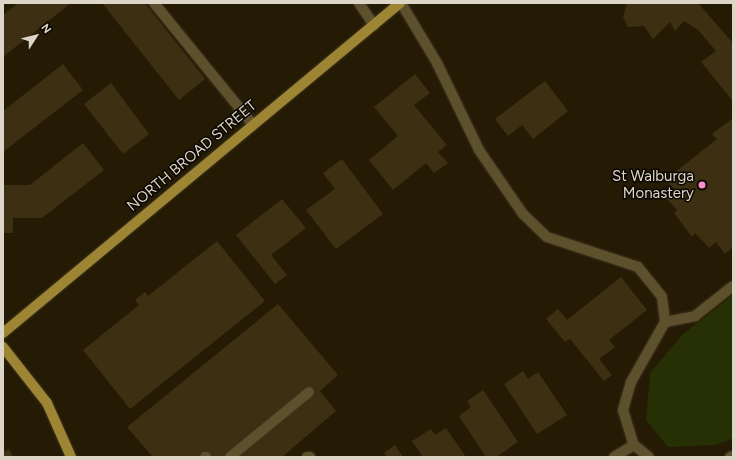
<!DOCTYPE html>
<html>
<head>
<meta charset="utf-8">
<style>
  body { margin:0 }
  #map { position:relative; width:736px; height:460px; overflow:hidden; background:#251b05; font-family:Figtree,sans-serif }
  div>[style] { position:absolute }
  .green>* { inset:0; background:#272f04 }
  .building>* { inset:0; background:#3d2f11 }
  .roads { filter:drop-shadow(0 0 1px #3f3520) drop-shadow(0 0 1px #3f3520) }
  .minor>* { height:10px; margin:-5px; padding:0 5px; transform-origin:5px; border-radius:5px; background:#5d512d }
  .major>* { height:10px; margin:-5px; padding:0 5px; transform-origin:5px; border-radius:5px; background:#9e8533 }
  .dots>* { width:11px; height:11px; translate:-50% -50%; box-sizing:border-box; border:2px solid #0b0702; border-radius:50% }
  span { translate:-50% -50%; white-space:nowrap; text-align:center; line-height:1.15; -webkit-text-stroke:3px #0b0702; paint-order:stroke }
  .street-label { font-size:15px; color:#dcd5c8 }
  .poi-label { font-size:15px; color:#dcd5c8 }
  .right { translate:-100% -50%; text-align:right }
  .frame { position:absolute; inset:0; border:4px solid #dcd5c8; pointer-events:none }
  .north { position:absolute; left:16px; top:16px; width:40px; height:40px; -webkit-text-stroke:3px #0b0702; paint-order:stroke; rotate:54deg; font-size:11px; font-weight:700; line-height:16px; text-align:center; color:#dcd5c8 }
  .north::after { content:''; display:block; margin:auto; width:14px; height:18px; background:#dcd5c8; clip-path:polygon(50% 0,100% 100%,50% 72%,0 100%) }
</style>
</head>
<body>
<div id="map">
  <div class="green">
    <div style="clip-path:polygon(733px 295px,733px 438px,716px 445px,668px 447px,646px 420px,650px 373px,682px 335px)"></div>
  </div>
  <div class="building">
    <div style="clip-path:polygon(18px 3px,71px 3px,3px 57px,3px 15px)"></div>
    <div style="clip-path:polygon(102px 3px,145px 3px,205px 79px,179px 100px)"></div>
    <div style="clip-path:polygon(627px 3px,698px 3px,733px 43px,733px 101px,701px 62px,716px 51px,698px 30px,684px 21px,675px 31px,670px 22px,653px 39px,644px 26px,628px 27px,623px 17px)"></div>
    <div style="clip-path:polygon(63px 64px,83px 90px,3px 152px,3px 111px)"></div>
    <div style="clip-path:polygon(415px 74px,430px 93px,414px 105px,447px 145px,438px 152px,448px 163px,434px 173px,426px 163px,393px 190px,369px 160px,398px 136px,374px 107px)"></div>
    <div style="clip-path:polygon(545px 81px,568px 111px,533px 139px,522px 125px,508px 136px,495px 119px)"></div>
    <div style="clip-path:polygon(111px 83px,149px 134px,123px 154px,84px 104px)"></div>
    <div style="clip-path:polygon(733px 118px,733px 247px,725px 254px,716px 242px,709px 248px,695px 233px,692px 237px,674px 213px,677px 210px,666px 198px,676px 190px,665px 180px,717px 139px,712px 134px)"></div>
    <div style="clip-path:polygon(83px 143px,104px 170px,42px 218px,13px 218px,13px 233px,3px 233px,3px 185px,30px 185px)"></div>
    <div style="clip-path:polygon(342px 159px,383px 214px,336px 249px,306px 210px,335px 189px,323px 173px)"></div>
    <div style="clip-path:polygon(282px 199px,306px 228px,271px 255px,287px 275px,275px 284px,236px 235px)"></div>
    <div style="clip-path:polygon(217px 241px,265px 301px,130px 409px,83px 350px,139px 305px,135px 300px,145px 292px,148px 296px)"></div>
    <div style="clip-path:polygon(621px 277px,647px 310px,609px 340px,615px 347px,599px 359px,612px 375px,604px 381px,570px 339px,565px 342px,546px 319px,558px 309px,567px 320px)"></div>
    <div style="clip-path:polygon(278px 304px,338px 375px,320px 391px,336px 411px,282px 457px,153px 457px,127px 427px)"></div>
    <div style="clip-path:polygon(523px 371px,528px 379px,538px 372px,567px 415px,537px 434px,504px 384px)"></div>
    <div style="clip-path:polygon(483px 390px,518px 442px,496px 457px,486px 457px,459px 416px,471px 407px,467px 401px)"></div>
    <div style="clip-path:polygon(446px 428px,466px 457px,423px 457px,412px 441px,431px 429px,435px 435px)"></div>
    <div style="clip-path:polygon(395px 445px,403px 457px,387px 457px,384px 453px)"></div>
    <div style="clip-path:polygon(9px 449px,13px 457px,3px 457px,3px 452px)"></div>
  </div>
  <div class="roads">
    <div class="minor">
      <div style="left:154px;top:3px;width:157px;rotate:50.9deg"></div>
      <div style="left:359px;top:3px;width:27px;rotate:56deg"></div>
      <div style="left:401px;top:3px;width:70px;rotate:59deg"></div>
      <div style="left:437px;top:63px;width:97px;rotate:64.2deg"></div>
      <div style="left:479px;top:150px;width:78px;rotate:55.5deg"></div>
      <div style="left:523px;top:214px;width:33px;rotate:44deg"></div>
      <div style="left:547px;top:237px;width:96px;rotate:18.2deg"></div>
      <div style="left:638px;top:267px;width:38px;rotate:51deg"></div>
      <div style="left:662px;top:297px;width:25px;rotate:83deg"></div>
      <div style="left:665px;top:322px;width:69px;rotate:119.5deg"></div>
      <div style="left:631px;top:382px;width:29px;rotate:106deg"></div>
      <div style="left:623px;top:410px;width:37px;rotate:73deg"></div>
      <div style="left:634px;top:445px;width:19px;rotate:39deg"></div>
      <div style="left:665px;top:322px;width:31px;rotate:-11deg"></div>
      <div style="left:695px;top:316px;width:48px;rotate:-38.3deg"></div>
      <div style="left:205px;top:457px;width:1px"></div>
      <div style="left:230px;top:457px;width:102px;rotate:-39.4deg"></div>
      <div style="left:307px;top:457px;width:3px"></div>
      <div style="left:614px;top:457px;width:23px;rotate:-31deg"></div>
      <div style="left:730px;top:457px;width:3px;rotate:-18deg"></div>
    </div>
    <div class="major">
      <div style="left:3px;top:333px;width:516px;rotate:-39.73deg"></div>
      <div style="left:3px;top:347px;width:71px;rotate:51.8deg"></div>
      <div style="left:47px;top:403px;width:59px;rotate:66deg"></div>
    </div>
  </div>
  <div class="dots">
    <div style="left:702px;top:185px;background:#f890cb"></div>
  </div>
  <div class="street-label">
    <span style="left:192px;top:156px;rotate:-40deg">NORTH BROAD STREET</span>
  </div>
  <div class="poi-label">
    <span class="right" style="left:694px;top:185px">St Walburga<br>Monastery</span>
  </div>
  <div class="frame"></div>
  <div class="north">N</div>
</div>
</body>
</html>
